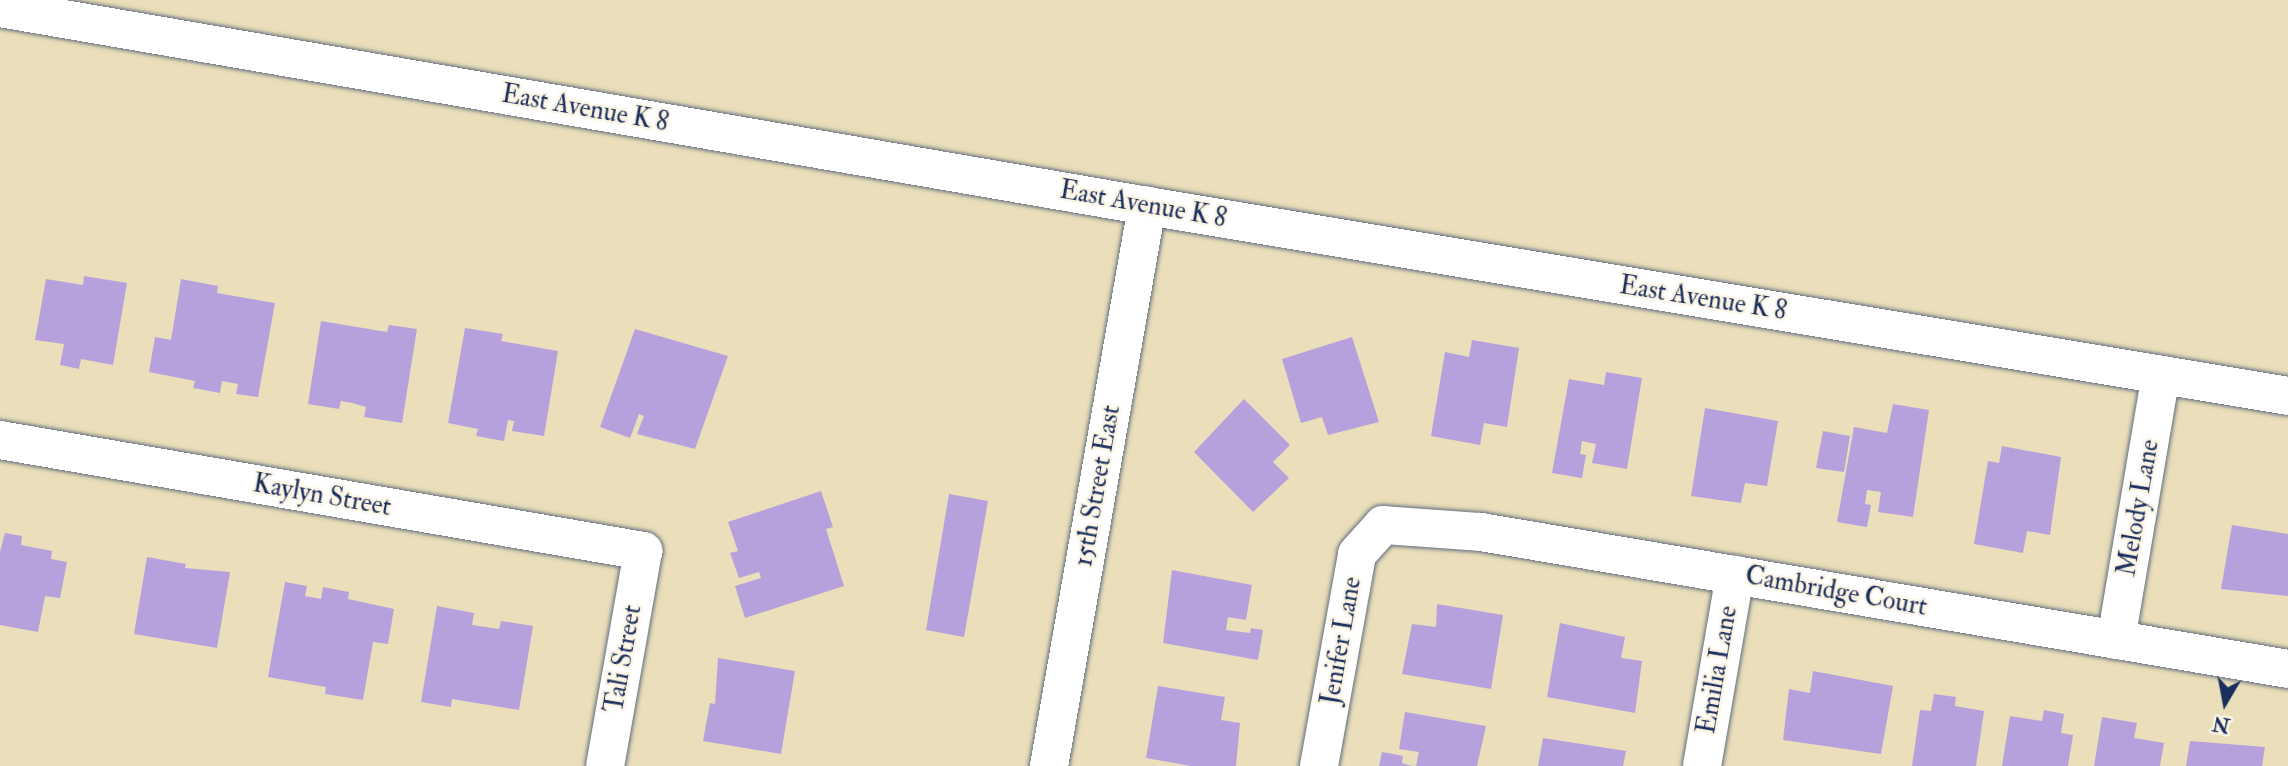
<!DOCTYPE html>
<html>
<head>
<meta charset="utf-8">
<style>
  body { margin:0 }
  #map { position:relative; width:2288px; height:766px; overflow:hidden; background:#eadfba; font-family:"IM FELL Double Pica",serif }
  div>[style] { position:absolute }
  .building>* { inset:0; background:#b7a1dd }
  .roads { filter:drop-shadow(0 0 2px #636d7e) drop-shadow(0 0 2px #636d7e) }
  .minor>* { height:38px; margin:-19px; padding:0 19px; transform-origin:19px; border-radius:19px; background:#fff }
  .tertiary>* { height:38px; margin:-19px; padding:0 19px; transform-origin:19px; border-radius:19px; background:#fff }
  span { translate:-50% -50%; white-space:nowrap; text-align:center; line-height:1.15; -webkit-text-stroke:5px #fcf5e5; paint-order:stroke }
  .street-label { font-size:26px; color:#1b2f5e }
  .north { position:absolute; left:2190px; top:668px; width:70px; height:70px; -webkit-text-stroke:5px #fcf5e5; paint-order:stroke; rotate:190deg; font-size:19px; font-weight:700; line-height:28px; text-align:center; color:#1b2f5e }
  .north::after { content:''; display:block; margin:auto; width:24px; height:32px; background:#1b2f5e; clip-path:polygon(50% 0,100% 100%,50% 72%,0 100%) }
</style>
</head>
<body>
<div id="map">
  <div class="building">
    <div style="clip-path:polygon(84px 276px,127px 283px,113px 365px,81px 359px,79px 369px,60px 365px,64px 344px,35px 340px,46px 279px,83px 285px)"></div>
    <div style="clip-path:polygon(181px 279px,218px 286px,217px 293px,275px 303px,258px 397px,236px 394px,238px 384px,222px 381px,220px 393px,193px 388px,195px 381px,149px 372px,155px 337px,171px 340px)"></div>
    <div style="clip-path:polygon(321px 321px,387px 332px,389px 325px,417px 329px,402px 423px,364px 417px,366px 407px,352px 403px,341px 401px,339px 409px,308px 404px)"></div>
    <div style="clip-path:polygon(465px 328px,503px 334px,501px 341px,558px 351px,544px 436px,512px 431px,514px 421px,508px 420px,504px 441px,476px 436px,478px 429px,448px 423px)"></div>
    <div style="clip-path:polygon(635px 329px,728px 356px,695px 449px,637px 434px,644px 416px,639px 414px,630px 438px,600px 427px)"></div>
    <div style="clip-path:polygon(1352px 337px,1379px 422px,1328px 435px,1322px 417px,1301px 423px,1282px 359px)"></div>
    <div style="clip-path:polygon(1472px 340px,1519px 348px,1507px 427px,1484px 423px,1480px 445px,1431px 436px,1445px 352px,1469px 357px)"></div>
    <div style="clip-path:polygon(1606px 372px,1642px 378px,1627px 469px,1592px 463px,1596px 444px,1582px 441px,1580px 454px,1586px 455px,1582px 478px,1552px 473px,1569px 379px,1604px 385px)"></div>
    <div style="clip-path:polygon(1244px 399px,1290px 445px,1273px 462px,1289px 478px,1253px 512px,1194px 452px)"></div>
    <div style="clip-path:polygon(1893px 404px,1929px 410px,1913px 517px,1878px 512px,1881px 492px,1867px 490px,1865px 504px,1871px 505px,1867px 527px,1837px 522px,1854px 427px,1887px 433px)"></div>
    <div style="clip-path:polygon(1705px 408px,1778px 421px,1767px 486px,1745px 483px,1741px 503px,1691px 496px)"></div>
    <div style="clip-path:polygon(1823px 431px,1850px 436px,1844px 472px,1816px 468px)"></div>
    <div style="clip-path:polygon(2002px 446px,2061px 457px,2050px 535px,2027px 531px,2023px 553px,1974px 544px,1988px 461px,1999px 463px)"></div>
    <div style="clip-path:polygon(821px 491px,833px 527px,826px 529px,844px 586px,745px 618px,735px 586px,761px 578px,759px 572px,739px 578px,730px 553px,738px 551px,728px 522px)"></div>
    <div style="clip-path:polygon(949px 494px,988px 501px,964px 637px,926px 630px)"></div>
    <div style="clip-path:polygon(2232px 525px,2288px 534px,2288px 596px,2221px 589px)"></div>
    <div style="clip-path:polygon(5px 533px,22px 536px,21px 545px,52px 551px,51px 559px,67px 562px,60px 598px,45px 596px,38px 632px,0 625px,0 552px)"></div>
    <div style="clip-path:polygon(147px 557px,186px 564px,185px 568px,230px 572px,217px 648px,134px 634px)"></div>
    <div style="clip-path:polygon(1172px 570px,1252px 585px,1246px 620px,1228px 617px,1226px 630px,1250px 633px,1251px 628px,1263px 630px,1258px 660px,1163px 643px)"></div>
    <div style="clip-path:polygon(285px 582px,307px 586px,305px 596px,321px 599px,323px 587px,349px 592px,348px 599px,394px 609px,388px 644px,373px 642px,363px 700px,325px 694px,326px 687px,268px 677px)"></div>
    <div style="clip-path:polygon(1437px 604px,1503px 615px,1491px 689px,1402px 674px,1412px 624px,1436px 627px)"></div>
    <div style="clip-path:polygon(437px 606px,474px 613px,472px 625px,499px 629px,501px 621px,533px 626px,519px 710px,452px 699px,451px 707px,421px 702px)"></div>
    <div style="clip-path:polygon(1560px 623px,1625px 637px,1621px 658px,1642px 661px,1635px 713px,1547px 697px)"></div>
    <div style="clip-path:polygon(718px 658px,795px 671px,781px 754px,703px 741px,710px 703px,715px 704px)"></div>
    <div style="clip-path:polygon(1813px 671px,1893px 686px,1881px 754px,1783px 740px,1789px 689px,1810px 693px)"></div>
    <div style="clip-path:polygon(1158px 686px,1225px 697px,1221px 720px,1240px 723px,1236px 766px,1191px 766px,1146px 758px)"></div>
    <div style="clip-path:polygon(1934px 694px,1956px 697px,1955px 706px,1984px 711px,1976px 766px,1912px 766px,1920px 710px,1931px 711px)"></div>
    <div style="clip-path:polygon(2044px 710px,2064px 714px,2061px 733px,2073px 735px,2068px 766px,2002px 766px,2010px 716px,2042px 721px)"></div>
    <div style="clip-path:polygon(1405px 712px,1486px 726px,1477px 766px,1416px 766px,1419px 752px,1399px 749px)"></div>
    <div style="clip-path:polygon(2102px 717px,2137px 723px,2134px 738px,2164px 743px,2160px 766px,2094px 766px)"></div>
    <div style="clip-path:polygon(1543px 738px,1626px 751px,1623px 766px,1538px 766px)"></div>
    <div style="clip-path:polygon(2190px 741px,2265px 747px,2262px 766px,2186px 766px)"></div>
    <div style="clip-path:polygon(1382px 752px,1403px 756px,1402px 763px,1412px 766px,1379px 766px)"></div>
  </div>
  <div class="roads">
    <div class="minor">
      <div style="left:0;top:440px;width:653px;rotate:9.79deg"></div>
      <div style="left:643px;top:551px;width:218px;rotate:100deg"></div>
      <div style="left:2116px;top:640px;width:269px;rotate:-80.4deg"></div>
      <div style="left:1319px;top:766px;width:215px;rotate:-79.8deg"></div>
      <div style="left:1357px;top:554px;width:39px;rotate:-48deg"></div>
      <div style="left:1383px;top:525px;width:98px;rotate:4.1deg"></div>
      <div style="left:1481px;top:532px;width:819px;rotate:9.63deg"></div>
      <div style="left:1702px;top:766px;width:194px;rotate:-80.2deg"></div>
    </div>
    <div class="tertiary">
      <div style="left:0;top:8px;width:1164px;rotate:9.79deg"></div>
      <div style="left:1147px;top:206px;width:1157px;rotate:9.45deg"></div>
      <div style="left:1049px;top:766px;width:569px;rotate:-80.07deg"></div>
    </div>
  </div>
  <div class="street-label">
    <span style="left:585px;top:109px;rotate:10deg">East Avenue K 8</span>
    <span style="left:1143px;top:205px;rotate:10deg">East Avenue K 8</span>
    <span style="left:1703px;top:299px;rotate:9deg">East Avenue K 8</span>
    <span style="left:1098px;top:486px;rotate:-80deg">15th Street East</span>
    <span style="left:322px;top:496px;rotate:10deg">Kaylyn Street</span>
    <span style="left:2139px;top:508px;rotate:-80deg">Melody Lane</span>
    <span style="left:1836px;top:592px;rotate:10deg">Cambridge Court</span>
    <span style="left:1342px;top:641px;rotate:-80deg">Jenifer Lane</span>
    <span style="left:624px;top:659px;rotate:-80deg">Tali Street</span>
    <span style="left:1718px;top:670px;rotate:-80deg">Emilia Lane</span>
  </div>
  <div class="north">N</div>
</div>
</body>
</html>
